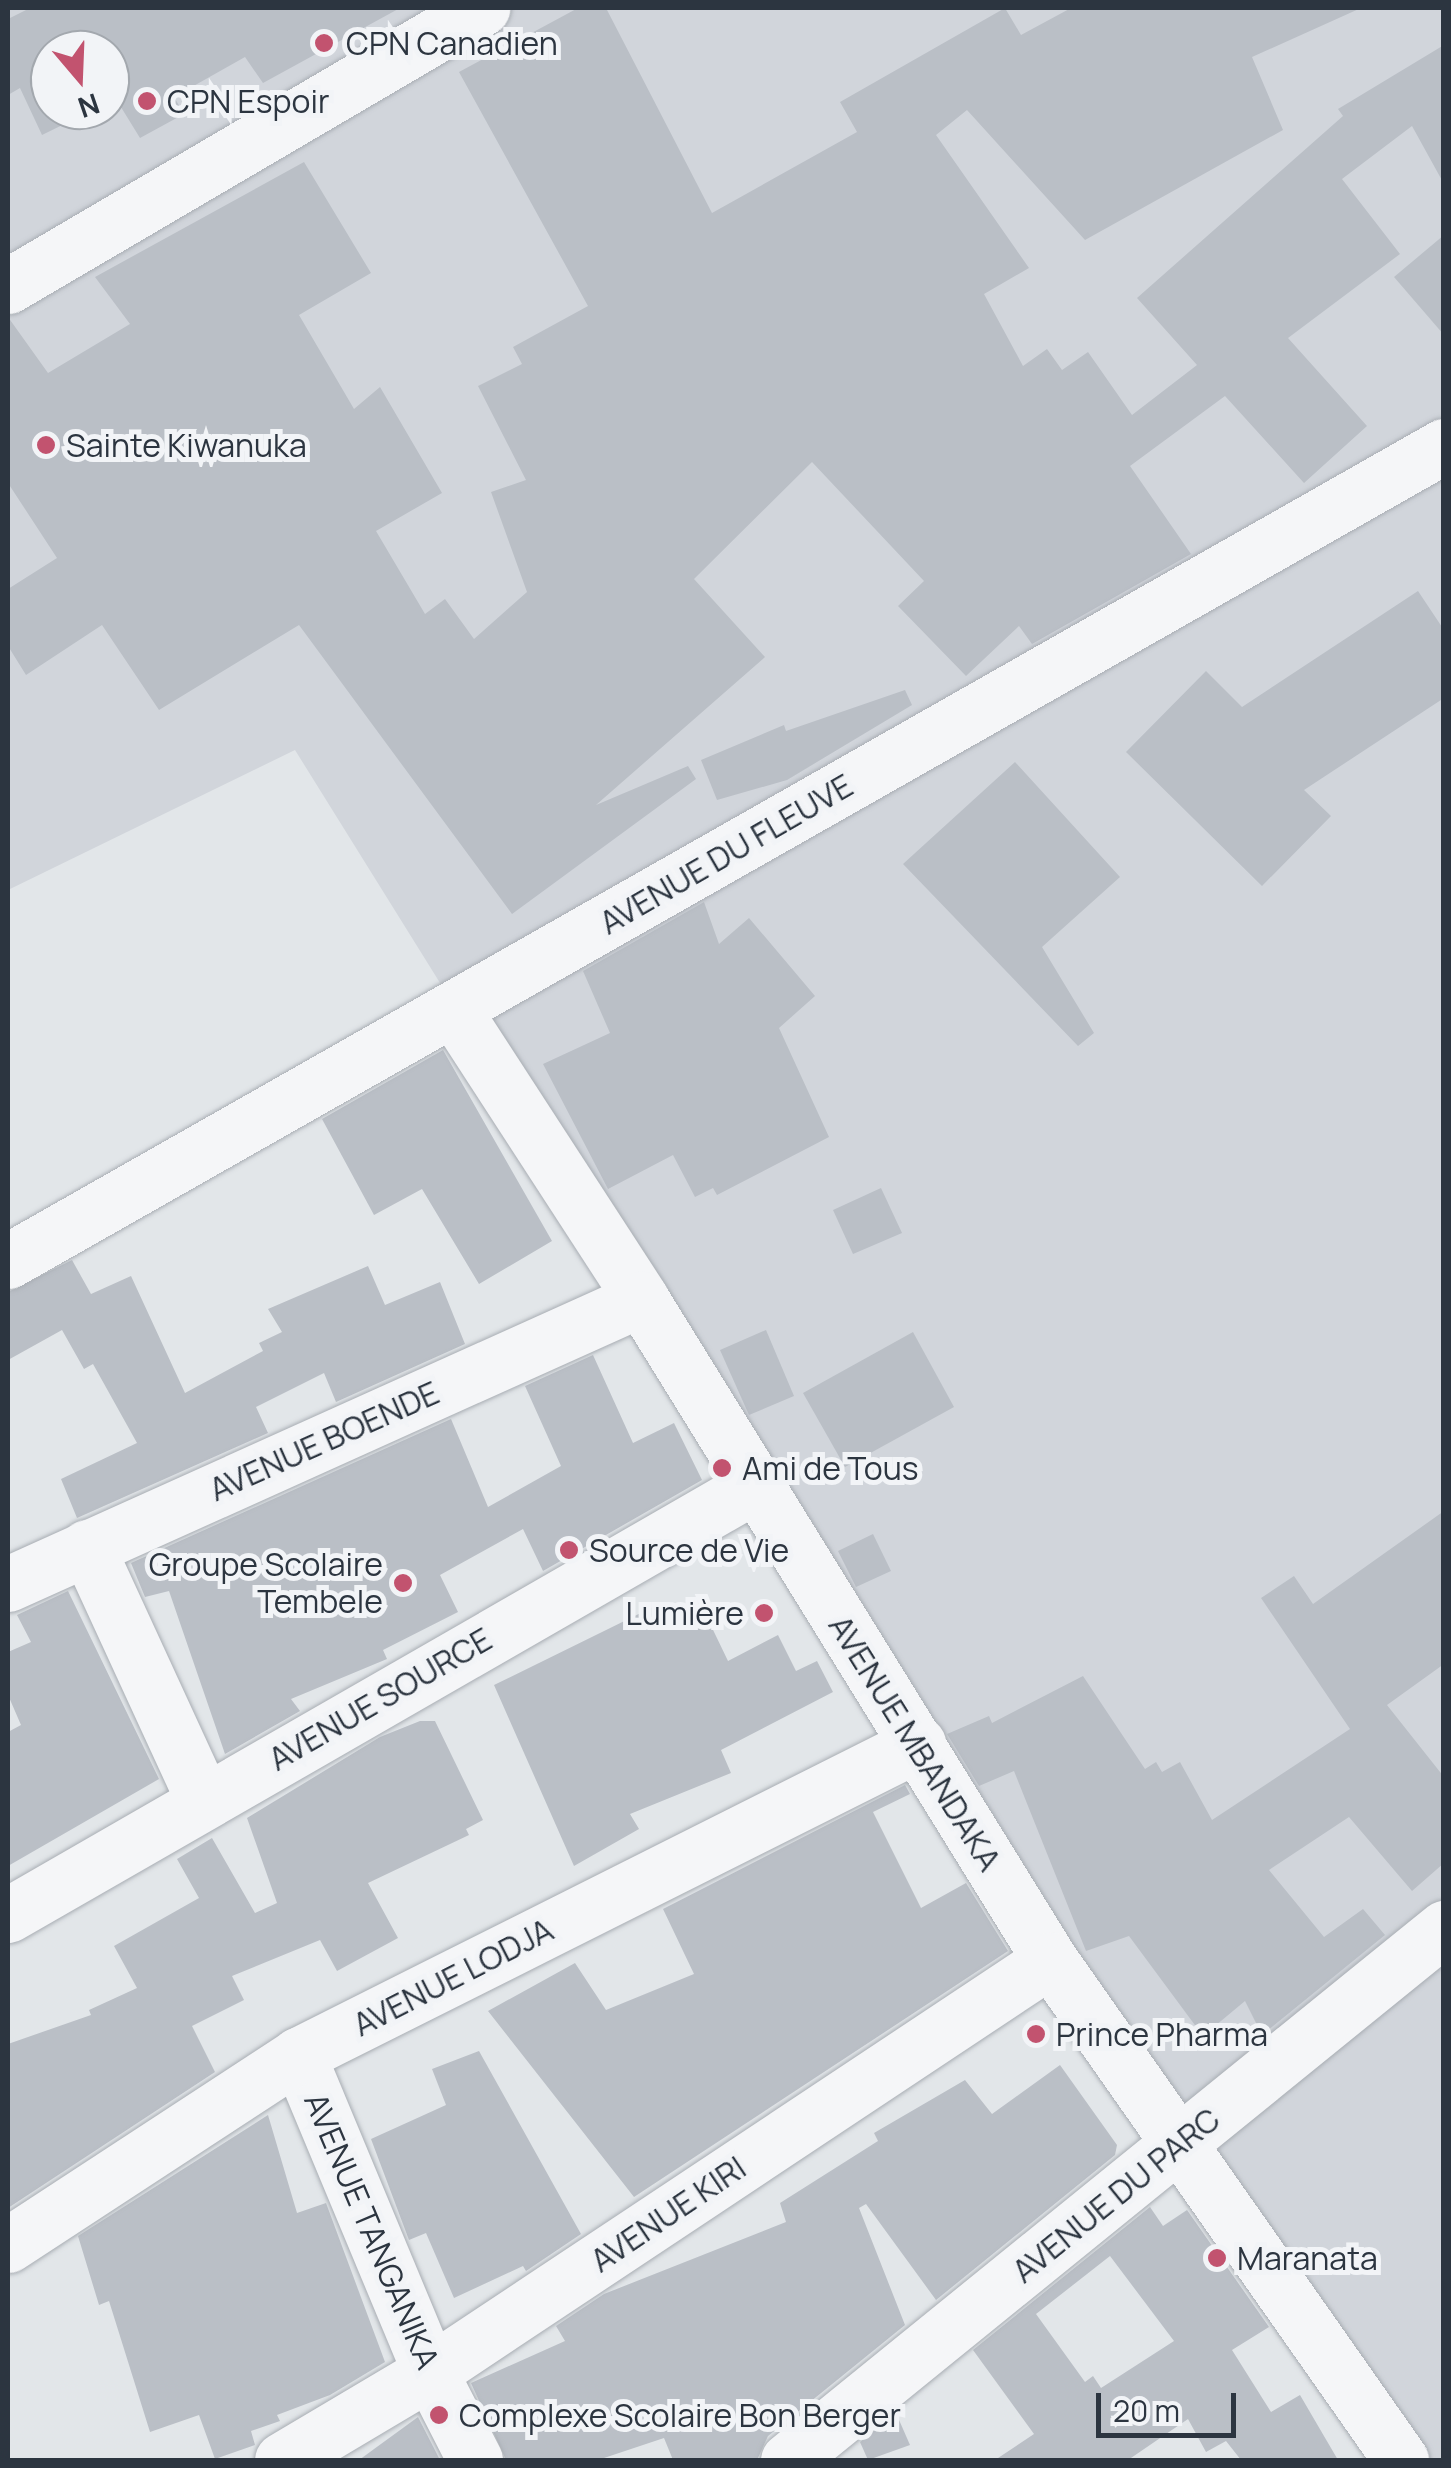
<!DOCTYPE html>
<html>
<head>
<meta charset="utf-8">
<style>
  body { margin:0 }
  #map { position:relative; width:1451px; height:2468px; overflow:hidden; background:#e2e6e9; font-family:Manrope,sans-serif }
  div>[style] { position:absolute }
  .built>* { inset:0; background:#d1d5db }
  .building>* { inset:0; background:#babfc6 }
  .roads { filter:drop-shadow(0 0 2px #a8adb3) drop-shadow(0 0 2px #a8adb3) }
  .street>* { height:55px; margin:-27.5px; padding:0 27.5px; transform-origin:27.5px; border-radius:27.5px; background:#f5f6f8 }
  .dots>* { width:28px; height:28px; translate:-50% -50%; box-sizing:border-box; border:5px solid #f2f4f7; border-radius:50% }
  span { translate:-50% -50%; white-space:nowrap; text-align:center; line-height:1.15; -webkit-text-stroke:10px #f2f4f7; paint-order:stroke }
  .poi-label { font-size:32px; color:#2c3540 }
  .left { translate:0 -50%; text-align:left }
  .right { translate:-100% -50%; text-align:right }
  .street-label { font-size:32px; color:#2c3540 }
  .frame { position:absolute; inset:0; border:10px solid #2c3540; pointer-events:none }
  .north { position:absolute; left:30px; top:30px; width:100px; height:100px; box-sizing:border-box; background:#f2f4f7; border:2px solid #a3a8ae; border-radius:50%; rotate:161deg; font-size:28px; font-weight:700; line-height:40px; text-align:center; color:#2c3540 }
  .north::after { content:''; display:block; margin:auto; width:35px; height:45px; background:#c2536f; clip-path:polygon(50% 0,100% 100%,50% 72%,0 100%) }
  .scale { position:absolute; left:1096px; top:2393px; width:140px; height:45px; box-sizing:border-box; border:5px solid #2c3540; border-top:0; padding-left:12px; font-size:30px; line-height:35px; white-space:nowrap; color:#2c3540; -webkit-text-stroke:8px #f2f4f7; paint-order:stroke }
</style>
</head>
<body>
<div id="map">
  <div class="built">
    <div style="clip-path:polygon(evenodd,8px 8px,1443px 8px,1443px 2460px,1381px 2460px,1171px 2157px,295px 750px,8px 890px,8px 8px,50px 50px,110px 50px,110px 110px,50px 110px,50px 50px)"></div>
  </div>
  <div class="building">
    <div style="clip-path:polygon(30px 8px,400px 8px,263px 83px,245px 57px,174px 97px,184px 114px,140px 138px,116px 99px,110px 102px,110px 50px,50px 50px,50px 110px,93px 110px,42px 135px,20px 88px,8px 95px,8px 19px)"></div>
    <div style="clip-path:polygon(578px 8px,606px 8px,712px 213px,857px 132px,840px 102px,1005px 8px,1021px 35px,1071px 8px,1361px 8px,1252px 57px,1283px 130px,1085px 240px,967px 110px,936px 135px,1029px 268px,984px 294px,1023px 366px,1047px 349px,1062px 370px,1088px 352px,1132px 415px,1197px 365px,1137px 298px,1343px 116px,1338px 109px,1444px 45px,1444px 184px,1412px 126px,1342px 179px,1400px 254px,1288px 338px,1367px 426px,1304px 483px,1225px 396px,1130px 466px,1191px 554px,1032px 644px,1019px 626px,966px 676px,898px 606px,924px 581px,812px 462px,694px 579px,765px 657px,596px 805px,688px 766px,696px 779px,512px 914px,299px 625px,159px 710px,102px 625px,26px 675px,8px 646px,8px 589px,57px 558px,8px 483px,8px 317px,48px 373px,130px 324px,95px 277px,304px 162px,371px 273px,299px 315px,354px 409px,380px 387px,442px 493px,376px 531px,425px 614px,445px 599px,474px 639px,527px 592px,491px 492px,526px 480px,478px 386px,522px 364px,513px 347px,588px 306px,459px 72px)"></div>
    <div style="clip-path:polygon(1444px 235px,1444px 335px,1394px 277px)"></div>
    <div style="clip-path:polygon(1418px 591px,1444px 630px,1444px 698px,1304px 790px,1331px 816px,1262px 886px,1126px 752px,1206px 671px,1242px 707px)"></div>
    <div style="clip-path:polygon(905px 690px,912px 705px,787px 780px,717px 800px,701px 760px,784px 725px,786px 731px)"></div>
    <div style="clip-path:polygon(1015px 762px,1120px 877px,1042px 947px,1094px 1033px,1078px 1046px,903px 864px)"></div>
    <div style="clip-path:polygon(704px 902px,719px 944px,749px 918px,815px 996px,779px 1028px,829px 1137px,717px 1195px,713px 1188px,695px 1197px,673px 1155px,608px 1189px,543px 1064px,610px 1033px,583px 971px)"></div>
    <div style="clip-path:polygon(443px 1050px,552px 1241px,479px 1284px,422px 1189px,374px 1215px,322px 1119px)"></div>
    <div style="clip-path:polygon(881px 1188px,902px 1233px,853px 1254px,833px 1210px)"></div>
    <div style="clip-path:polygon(72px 1260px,91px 1294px,131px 1276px,185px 1393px,263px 1351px,259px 1343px,282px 1332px,268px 1309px,368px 1266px,385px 1305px,440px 1282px,465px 1344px,336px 1402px,324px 1373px,256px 1407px,268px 1433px,77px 1518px,61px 1479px,137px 1443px,93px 1364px,84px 1369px,62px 1330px,8px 1360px,8px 1292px)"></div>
    <div style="clip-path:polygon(766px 1330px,794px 1396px,749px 1415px,720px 1350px)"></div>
    <div style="clip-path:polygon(913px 1332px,954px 1407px,845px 1467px,803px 1393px)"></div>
    <div style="clip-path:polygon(593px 1355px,633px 1443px,674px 1423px,702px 1480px,543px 1571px,523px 1529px,440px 1575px,458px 1612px,383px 1650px,387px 1659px,291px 1699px,300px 1711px,225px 1754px,169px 1591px,145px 1597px,131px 1563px,451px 1419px,488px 1507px,561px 1466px,525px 1386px)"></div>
    <div style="clip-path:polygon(1444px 1511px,1444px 1664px,1387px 1705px,1444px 1777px,1444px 1863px,1412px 1891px,1349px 1817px,1269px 1870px,1324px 1937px,1363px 1909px,1385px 1935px,1262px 2035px,1245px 2001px,1203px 2036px,1129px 1936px,1086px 1951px,1014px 1771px,979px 1786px,947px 1734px,989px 1716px,992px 1723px,1083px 1676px,1145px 1769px,1156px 1762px,1162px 1772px,1180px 1762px,1212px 1820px,1350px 1729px,1261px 1598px,1294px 1576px,1313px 1604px)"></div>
    <div style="clip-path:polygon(873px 1534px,891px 1571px,856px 1587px,838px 1551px)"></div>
    <div style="clip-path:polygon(68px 1591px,159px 1779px,8px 1866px,8px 1732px,21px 1725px,8px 1695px,8px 1652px,31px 1642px,17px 1615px)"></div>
    <div style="clip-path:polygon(661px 1603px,669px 1622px,702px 1607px,728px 1661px,778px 1635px,796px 1671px,817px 1661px,833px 1692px,721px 1750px,731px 1773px,630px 1814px,639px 1829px,574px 1866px,494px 1685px)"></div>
    <div style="clip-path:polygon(420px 1721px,435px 1721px,483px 1820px,466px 1829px,469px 1835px,368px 1883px,398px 1938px,337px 1971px,320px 1940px,232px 1976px,244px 2000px,192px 2026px,215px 2072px,8px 2208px,8px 2044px,91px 2015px,89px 2010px,137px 1988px,114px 1946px,199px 1898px,177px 1859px,212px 1838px,255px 1913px,277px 1903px,247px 1818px,380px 1737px)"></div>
    <div style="clip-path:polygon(905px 1785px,910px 1794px,873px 1812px,921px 1908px,966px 1883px,1008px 1951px,634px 2197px,488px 2011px,575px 1963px,606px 2010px,694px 1974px,663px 1909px)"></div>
    <div style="clip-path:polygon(479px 2051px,581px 2234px,526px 2271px,523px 2266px,454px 2298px,426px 2233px,409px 2240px,371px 2139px,446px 2105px,432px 2069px)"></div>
    <div style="clip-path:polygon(1060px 2065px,1117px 2145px,1115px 2155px,936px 2300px,866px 2204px,859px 2208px,905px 2325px,768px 2436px,757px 2460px,673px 2460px,664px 2438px,598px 2460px,506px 2460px,471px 2383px,565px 2341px,556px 2326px,604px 2294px,786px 2222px,780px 2203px,878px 2141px,874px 2133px,965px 2080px,992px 2114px)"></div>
    <div style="clip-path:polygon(268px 2115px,297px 2213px,326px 2203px,385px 2362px,330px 2395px,277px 2415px,280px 2421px,251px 2431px,255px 2445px,215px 2459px,199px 2415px,150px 2432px,109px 2301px,99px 2305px,78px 2236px)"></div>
    <div style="clip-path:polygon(evenodd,1150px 2207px,1163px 2226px,1187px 2210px,1269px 2327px,1232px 2350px,1271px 2412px,1300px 2395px,1338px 2460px,1241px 2460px,1226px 2441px,1206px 2452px,1188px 2419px,1128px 2460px,995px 2460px,1034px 2434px,973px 2350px,1150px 2207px,1110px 2256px,1174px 2341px,1101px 2388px,1093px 2376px,1085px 2382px,1036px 2314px,1110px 2256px)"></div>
    <div style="clip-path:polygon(896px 2413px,910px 2445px,868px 2460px,860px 2442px)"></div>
    <div style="clip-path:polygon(418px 2417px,440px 2460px,359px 2460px)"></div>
  </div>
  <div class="roads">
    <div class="street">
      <div style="left:8px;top:286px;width:550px;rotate:-30.39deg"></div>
      <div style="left:453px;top:1009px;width:346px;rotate:57deg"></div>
      <div style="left:641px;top:1299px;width:777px;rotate:58.25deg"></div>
      <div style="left:1050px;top:1960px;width:611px;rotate:54.93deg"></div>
      <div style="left:8px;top:1261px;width:1651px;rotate:-29.58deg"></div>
      <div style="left:87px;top:1547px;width:277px;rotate:65.3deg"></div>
      <div style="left:8px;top:1584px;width:694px;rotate:-24.24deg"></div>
      <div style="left:8px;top:1915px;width:861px;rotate:-29.9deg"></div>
      <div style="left:298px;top:2055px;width:343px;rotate:67.4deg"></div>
      <div style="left:430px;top:2372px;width:99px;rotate:62.9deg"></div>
      <div style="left:8px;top:2245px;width:347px;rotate:-33.2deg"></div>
      <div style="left:298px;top:2055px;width:694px;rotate:-26.64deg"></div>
      <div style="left:282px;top:2460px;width:172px;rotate:-30.7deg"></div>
      <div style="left:430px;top:2372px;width:744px;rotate:-33.6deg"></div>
      <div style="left:788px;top:2460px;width:845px;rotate:-39.04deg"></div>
    </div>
  </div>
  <div class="dots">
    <div style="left:324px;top:43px;background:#c2536f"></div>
    <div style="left:147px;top:101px;background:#c2536f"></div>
    <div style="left:46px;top:445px;background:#c2536f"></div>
    <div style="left:722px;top:1468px;background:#c2536f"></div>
    <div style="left:569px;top:1550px;background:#c2536f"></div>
    <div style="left:403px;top:1583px;background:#c2536f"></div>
    <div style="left:764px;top:1613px;background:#c2536f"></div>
    <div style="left:1036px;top:2034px;background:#c2536f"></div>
    <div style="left:1217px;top:2258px;background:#c2536f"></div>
    <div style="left:439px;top:2415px;background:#c2536f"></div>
  </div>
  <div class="poi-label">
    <span class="left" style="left:346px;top:43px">CPN Canadien</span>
    <span class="left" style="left:167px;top:101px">CPN Espoir</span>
    <span class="left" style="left:66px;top:445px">Sainte Kiwanuka</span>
    <span class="left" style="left:742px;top:1468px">Ami de Tous</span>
    <span class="left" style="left:589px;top:1550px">Source de Vie</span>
    <span class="right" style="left:383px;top:1583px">Groupe Scolaire<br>Tembele</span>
    <span class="right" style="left:744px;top:1613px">Lumière</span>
    <span class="left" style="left:1056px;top:2034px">Prince Pharma</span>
    <span class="left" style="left:1237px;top:2258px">Maranata</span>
    <span class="left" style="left:459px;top:2415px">Complexe Scolaire Bon Berger</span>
  </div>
  <div class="street-label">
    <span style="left:726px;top:854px;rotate:-30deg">AVENUE DU FLEUVE</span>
    <span style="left:324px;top:1441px;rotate:-24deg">AVENUE BOENDE</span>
    <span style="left:380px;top:1699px;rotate:-30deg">AVENUE SOURCE</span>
    <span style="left:915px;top:1743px;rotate:58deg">AVENUE MBANDAKA</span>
    <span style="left:453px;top:1977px;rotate:-27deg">AVENUE LODJA</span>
    <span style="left:1116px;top:2195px;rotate:-39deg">AVENUE DU PARC</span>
    <span style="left:668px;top:2214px;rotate:-34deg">AVENUE KIRI</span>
    <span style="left:372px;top:2231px;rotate:67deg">AVENUE TANGANIKA</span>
  </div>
  <div class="frame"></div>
  <div class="north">N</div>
  <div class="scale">20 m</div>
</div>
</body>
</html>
